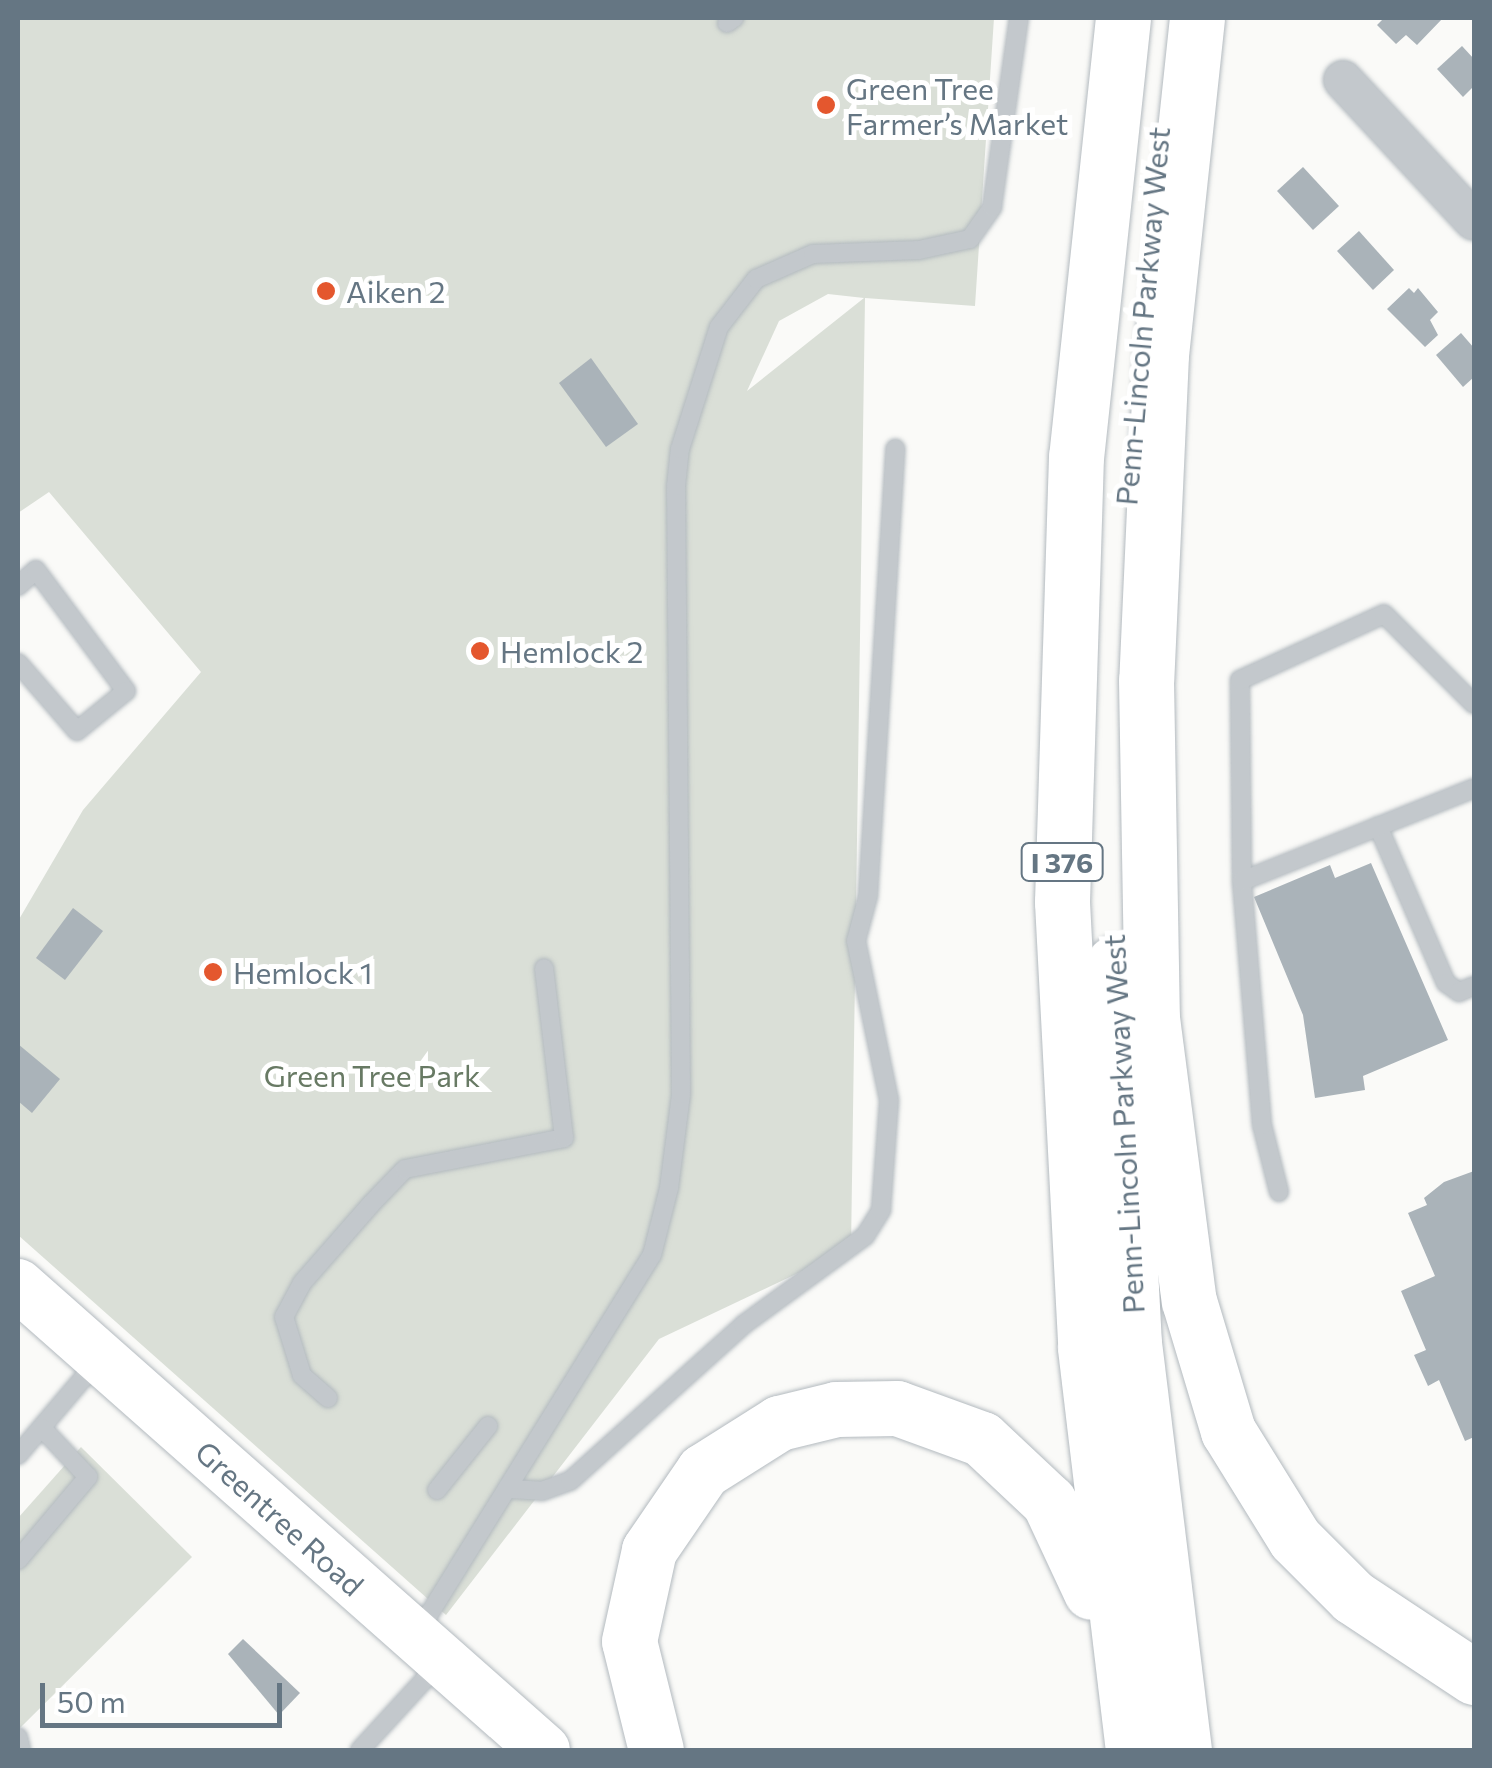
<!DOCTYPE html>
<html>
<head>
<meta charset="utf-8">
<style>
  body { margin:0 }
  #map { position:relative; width:1492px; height:1768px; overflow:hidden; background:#fafaf8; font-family:Commissioner,sans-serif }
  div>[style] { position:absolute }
  .green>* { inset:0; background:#dadfd7 }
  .building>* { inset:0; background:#aab3b9 }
  .roads { filter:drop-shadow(0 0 2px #b3babf) drop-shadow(0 0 2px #b3babf) }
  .lane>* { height:18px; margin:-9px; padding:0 9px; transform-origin:9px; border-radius:9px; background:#c3c8cc }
  .street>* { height:38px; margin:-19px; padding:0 19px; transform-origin:19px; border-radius:19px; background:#c3c8cc }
  .secondary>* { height:52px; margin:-26px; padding:0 26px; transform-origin:26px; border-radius:26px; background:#fff }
  .highway>* { height:55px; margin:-27.5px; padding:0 27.5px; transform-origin:27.5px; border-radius:27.5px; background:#fff }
  .dots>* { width:28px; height:28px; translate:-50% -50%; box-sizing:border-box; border:5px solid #fff; border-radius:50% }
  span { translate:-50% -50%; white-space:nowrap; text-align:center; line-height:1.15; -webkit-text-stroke:10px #fff; paint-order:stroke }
  .shield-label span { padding:2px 8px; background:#fff; border:2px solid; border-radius:8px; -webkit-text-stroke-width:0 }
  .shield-label { font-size:28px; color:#657683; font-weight:700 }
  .poi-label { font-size:30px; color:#657683 }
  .left { translate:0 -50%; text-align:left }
  .street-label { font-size:30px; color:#657683 }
  .park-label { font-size:30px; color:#687a64 }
  .frame { position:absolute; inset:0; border:20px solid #657683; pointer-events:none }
  .scale { position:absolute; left:40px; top:1683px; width:242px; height:45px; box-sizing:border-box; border:5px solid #657683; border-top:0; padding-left:12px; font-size:30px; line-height:35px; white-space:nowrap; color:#657683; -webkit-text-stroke:8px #fff; paint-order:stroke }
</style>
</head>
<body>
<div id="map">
  <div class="green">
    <div style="clip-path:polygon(evenodd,18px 18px,994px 18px,975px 306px,865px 298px,851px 1248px,659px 1339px,446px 1615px,18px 1235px,18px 921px,83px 810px,201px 672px,49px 492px,18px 513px,18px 18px,828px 294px,864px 298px,747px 391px,779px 321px,828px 294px)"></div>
    <div style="clip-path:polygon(81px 1447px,192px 1557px,18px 1730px,18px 1518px)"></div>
  </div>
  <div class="building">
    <div style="clip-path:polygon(1384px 18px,1443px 18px,1417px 45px,1406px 35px,1396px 44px,1377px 25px)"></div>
    <div style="clip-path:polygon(1462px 46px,1474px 59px,1474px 86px,1463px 97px,1437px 69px)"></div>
    <div style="clip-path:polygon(1303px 167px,1339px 206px,1313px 230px,1277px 191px)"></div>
    <div style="clip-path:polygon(1359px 231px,1394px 270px,1373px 290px,1337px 251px)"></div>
    <div style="clip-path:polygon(1409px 288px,1414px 293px,1418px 288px,1438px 312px,1430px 320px,1438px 335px,1425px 347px,1387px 309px)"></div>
    <div style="clip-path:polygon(1461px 333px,1474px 348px,1474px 377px,1463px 387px,1436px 355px)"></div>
    <div style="clip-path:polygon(591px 358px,638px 424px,606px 447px,559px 383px)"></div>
    <div style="clip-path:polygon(1371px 863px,1448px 1040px,1363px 1076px,1365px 1090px,1315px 1098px,1303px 1015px,1254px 897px,1330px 865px,1335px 878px)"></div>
    <div style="clip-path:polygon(73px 908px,103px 931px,65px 980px,36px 958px)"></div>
    <div style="clip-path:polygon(18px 1044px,60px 1079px,32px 1113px,18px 1101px)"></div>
    <div style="clip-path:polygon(1474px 1171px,1474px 1437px,1465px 1441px,1439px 1380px,1428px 1386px,1414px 1355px,1426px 1350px,1401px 1291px,1435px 1276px,1408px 1213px,1427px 1205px,1424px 1198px,1444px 1182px)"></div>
    <div style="clip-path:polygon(243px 1639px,300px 1693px,279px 1715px,228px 1654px)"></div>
  </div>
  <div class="roads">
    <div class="lane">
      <div style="left:727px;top:23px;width:9px;rotate:-36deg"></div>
      <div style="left:18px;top:586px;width:24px;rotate:-42deg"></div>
      <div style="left:36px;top:570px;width:151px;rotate:53.4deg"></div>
      <div style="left:126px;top:691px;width:63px;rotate:140.8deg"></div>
      <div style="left:77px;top:731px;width:90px;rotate:-130.9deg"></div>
      <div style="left:1378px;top:826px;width:171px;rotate:66.6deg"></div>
      <div style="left:1446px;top:983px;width:16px;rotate:35deg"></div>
      <div style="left:1459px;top:992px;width:16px;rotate:-22deg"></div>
      <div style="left:1242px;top:881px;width:201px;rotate:-90.6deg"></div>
      <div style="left:1240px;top:680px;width:158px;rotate:-24.6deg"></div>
      <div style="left:1384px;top:614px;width:127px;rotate:45deg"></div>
      <div style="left:1279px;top:1192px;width:69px;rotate:-104.2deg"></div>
      <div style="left:1262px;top:1125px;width:245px;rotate:-94.7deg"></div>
      <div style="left:1242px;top:881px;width:250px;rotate:-21.8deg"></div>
      <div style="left:328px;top:1398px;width:35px;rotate:-139deg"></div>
      <div style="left:302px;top:1375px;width:61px;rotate:-107.2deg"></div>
      <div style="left:284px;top:1317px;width:38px;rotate:-62deg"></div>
      <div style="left:302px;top:1283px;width:106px;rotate:-48.8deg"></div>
      <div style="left:372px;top:1203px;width:47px;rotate:-45.9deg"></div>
      <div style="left:405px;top:1169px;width:162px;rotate:-11deg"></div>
      <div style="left:564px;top:1138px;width:171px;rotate:-96.7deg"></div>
      <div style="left:18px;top:1455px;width:122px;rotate:-49.7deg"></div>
      <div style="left:509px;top:1489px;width:33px;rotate:3deg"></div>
      <div style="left:542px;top:1491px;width:30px;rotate:-20deg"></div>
      <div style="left:570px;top:1481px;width:233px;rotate:-42deg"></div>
      <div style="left:743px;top:1325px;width:151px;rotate:-36.1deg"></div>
      <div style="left:865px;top:1236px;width:31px;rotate:-58deg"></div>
      <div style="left:881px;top:1210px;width:110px;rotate:-85.8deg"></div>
      <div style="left:889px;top:1100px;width:162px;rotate:-101.7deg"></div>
      <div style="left:856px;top:941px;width:47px;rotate:-75.1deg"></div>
      <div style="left:868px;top:896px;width:448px;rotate:-86.5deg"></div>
      <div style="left:437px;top:1490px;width:82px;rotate:-51.4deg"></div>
      <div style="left:18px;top:1560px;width:109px;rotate:-49.9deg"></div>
      <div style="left:88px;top:1477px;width:67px;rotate:-133.2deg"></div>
      <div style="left:418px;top:1632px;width:444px;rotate:-58.2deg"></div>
      <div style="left:652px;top:1255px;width:69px;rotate:-75.8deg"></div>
      <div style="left:669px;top:1188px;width:95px;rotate:-82.7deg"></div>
      <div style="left:681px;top:1094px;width:608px;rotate:-90.47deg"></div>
      <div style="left:676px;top:486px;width:37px;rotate:-84deg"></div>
      <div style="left:680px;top:449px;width:128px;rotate:-72.3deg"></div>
      <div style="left:719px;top:327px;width:61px;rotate:-52.4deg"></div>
      <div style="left:756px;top:279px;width:62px;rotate:-23.7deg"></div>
      <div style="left:813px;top:254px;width:106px;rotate:-2.2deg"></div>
      <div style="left:919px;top:250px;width:52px;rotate:-12.2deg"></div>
      <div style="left:970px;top:239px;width:39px;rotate:-55deg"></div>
      <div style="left:992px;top:207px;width:191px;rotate:-81.9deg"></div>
      <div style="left:18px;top:1737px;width:13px;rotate:77deg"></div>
      <div style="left:360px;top:1750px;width:115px;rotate:-47.5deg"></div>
    </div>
    <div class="street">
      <div style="left:1343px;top:80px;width:192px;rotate:47.1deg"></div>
    </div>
    <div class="secondary">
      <div style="left:18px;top:1285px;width:702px;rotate:41.48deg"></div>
    </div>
    <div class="highway">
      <div style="left:1123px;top:18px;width:441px;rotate:96.1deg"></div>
      <div style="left:1076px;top:456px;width:446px;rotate:91.8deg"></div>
      <div style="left:1062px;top:902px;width:447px;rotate:87deg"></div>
      <div style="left:1085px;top:1348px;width:405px;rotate:83.2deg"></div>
      <div style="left:1197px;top:18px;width:339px;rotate:96.1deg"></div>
      <div style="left:1161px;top:355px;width:325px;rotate:92.6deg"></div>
      <div style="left:1146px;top:680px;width:338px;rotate:89deg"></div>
      <div style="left:1152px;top:1018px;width:285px;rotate:82.6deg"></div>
      <div style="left:1189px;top:1301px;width:136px;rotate:73.3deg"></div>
      <div style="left:1228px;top:1431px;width:127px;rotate:58.2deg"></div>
      <div style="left:1295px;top:1539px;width:82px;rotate:45deg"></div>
      <div style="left:1353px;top:1597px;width:145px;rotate:33.5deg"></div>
      <div style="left:1114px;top:963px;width:381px;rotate:87deg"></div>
      <div style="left:1134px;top:1343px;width:410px;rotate:83deg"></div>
      <div style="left:656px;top:1750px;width:112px;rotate:-103.9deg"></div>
      <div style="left:629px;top:1641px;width:93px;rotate:-77.6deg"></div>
      <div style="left:649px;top:1550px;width:96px;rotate:-55.6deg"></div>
      <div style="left:703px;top:1471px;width:90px;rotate:-32.3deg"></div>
      <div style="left:779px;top:1423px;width:59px;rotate:-13.8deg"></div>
      <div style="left:836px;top:1409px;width:61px;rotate:-0.9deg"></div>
      <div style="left:897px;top:1408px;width:90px;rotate:20deg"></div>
      <div style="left:982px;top:1439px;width:92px;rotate:43.2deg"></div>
      <div style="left:1049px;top:1502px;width:99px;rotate:65deg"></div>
    </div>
  </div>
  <div class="dots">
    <div style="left:826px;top:105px;background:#e4572e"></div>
    <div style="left:326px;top:291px;background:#e4572e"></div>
    <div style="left:480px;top:651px;background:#e4572e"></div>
    <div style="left:213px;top:972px;background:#e4572e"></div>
  </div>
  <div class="shield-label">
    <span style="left:1062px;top:862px">I 376</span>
  </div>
  <div class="poi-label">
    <span class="left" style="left:846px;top:105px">Green Tree<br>Farmer’s Market</span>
    <span class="left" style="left:346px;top:291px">Aiken 2</span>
    <span class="left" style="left:500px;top:651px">Hemlock 2</span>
    <span class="left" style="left:233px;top:972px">Hemlock 1</span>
  </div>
  <div class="street-label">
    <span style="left:1142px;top:316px;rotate:-85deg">Penn-Lincoln Parkway West</span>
    <span style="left:1123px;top:1124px;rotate:-93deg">Penn-Lincoln Parkway West</span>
    <span style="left:280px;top:1518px;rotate:42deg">Greentree Road</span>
  </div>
  <div class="park-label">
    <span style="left:372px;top:1075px">Green Tree Park</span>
  </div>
  <div class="frame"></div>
  <div class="scale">50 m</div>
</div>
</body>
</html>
